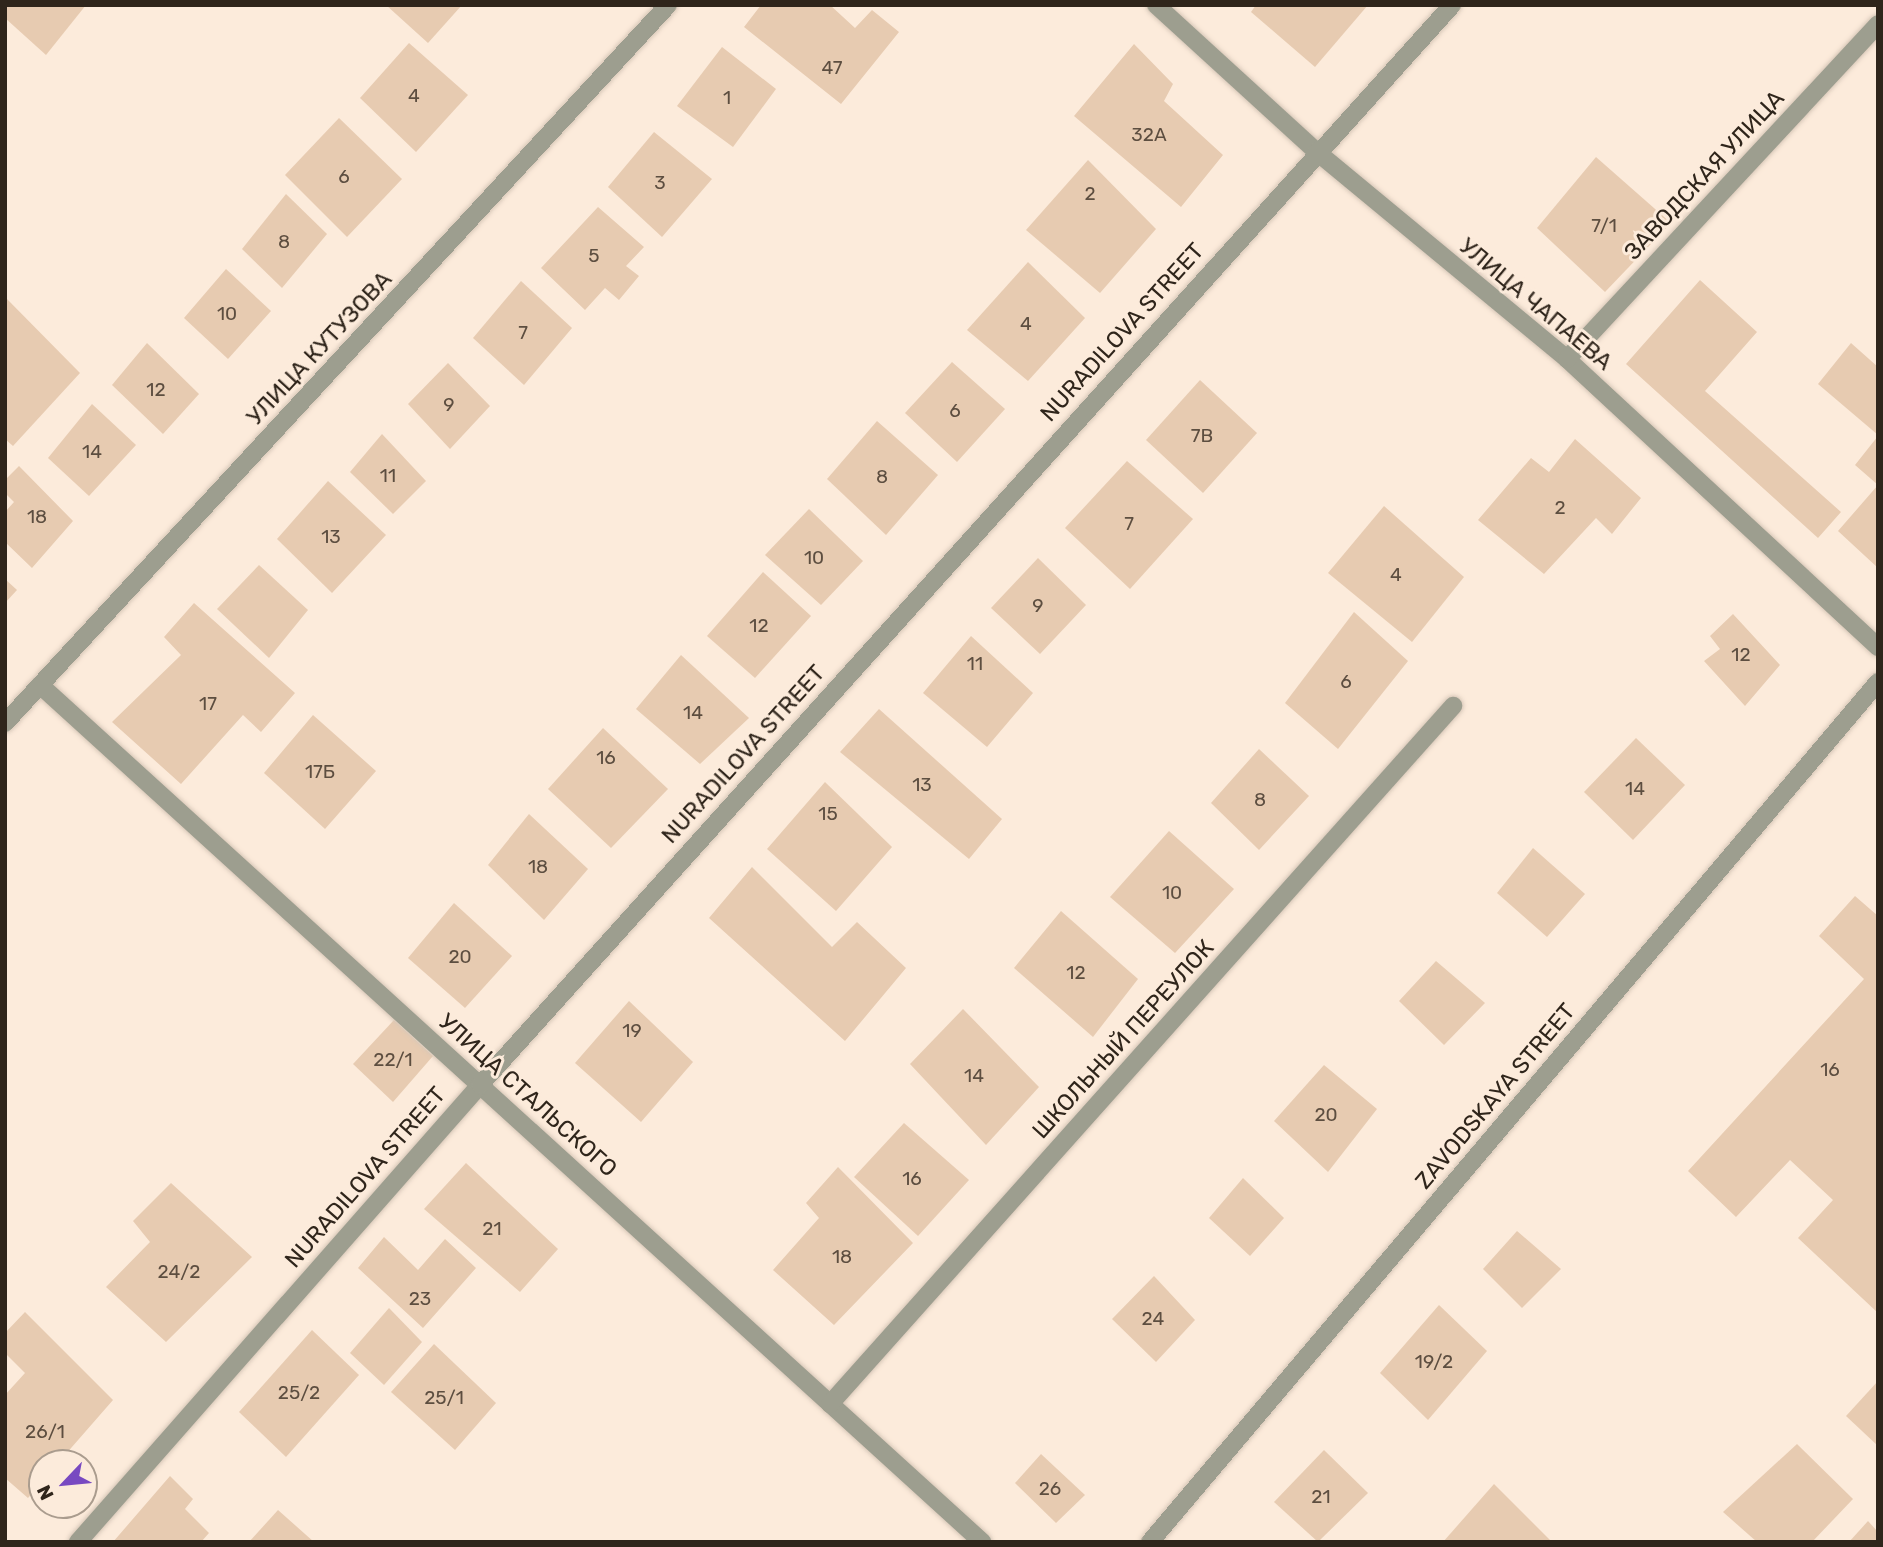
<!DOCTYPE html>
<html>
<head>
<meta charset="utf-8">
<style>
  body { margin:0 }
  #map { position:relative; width:1883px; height:1547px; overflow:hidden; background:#fcebdb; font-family:Rubik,sans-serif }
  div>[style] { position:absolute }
  .building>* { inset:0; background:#e7cbb1 }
  .roads { filter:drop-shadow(0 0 2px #d7c7b8) drop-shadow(0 0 2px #d7c7b8) }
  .minor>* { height:18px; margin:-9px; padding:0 9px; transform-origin:9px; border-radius:9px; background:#9d9e8f }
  span { translate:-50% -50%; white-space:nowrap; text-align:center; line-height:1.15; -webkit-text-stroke:6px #fcebdb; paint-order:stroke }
  .number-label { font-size:19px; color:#5d4e40 }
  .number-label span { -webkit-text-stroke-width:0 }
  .street-label { font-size:23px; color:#2f251b }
  .frame { position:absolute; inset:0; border:7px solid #2f251b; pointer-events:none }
  .north { position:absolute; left:28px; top:1449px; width:70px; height:70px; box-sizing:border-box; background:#fcebdb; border:2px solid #aa9c8e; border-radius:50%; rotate:244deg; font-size:19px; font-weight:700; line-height:28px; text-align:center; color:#2f251b }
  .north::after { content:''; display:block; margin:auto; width:24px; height:32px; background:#7849c1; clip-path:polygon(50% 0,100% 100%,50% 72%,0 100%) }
</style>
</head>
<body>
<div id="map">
  <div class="building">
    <div style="clip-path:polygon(5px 5px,86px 5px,46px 55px,5px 18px)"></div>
    <div style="clip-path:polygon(386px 5px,462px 5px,428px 43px)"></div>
    <div style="clip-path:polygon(761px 5px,830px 5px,855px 28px,872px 10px,899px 32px,841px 104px,744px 27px)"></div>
    <div style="clip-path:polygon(1256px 5px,1368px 5px,1315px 67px,1251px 12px)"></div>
    <div style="clip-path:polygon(409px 43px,468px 95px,416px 152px,360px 98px)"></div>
    <div style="clip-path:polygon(1134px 44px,1173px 84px,1164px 101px,1223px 155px,1181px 207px,1074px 116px)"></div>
    <div style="clip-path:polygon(722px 47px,776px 89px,733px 147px,677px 106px)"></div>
    <div style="clip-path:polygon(339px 118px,402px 179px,347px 237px,285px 175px)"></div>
    <div style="clip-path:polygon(654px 132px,712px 179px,662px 237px,608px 187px)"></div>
    <div style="clip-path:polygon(1596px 157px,1671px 223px,1605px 292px,1537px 228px)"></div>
    <div style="clip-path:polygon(1088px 160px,1156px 229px,1100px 293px,1026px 230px)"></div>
    <div style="clip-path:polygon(286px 194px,327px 234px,282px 288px,242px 249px)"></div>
    <div style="clip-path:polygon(598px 207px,644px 247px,626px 266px,639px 276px,619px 300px,605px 288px,585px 310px,541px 268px)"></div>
    <div style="clip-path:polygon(1028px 262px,1085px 318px,1028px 381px,967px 330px)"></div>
    <div style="clip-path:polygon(226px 269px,271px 311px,228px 359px,184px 318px)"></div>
    <div style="clip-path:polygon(1700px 280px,1757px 332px,1705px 391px,1841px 512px,1818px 538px,1626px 364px)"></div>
    <div style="clip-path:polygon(521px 281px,572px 328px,524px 385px,473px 338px)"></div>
    <div style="clip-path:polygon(5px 297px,80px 373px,13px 446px,5px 439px)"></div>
    <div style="clip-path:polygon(147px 343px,199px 394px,163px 434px,112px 385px)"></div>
    <div style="clip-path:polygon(1851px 343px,1878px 367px,1878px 435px,1818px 384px)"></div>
    <div style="clip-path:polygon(952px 362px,1005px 409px,957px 462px,905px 413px)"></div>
    <div style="clip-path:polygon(448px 363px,490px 406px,450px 449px,408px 404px)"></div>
    <div style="clip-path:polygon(1200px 380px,1257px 433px,1203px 493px,1146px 440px)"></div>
    <div style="clip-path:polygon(92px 404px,136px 445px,89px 496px,48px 458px)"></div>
    <div style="clip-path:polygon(877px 421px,938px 475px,886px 535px,827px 479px)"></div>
    <div style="clip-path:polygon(382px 434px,426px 481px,393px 514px,350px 472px)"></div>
    <div style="clip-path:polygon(1878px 436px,1878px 568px,1838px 531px,1878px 485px,1855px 465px)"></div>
    <div style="clip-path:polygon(1575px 439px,1641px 498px,1612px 534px,1596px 518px,1544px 574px,1478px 520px,1531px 458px,1549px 472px)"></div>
    <div style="clip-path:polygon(1127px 461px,1193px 519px,1130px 589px,1065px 528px)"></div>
    <div style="clip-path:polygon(19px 466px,73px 521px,32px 568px,5px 542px,5px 512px,14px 502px,5px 493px,5px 480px)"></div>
    <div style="clip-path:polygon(328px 481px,386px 535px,332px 593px,277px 539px)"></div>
    <div style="clip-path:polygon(1384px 506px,1464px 577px,1412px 642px,1328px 573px)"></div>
    <div style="clip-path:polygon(809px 509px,863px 561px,821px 605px,765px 555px)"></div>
    <div style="clip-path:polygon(1038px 558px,1086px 605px,1040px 654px,991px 608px)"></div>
    <div style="clip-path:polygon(259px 565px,308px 610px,269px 658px,217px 609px)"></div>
    <div style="clip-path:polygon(763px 572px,811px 616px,755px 678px,707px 636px)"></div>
    <div style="clip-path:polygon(5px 579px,17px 590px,5px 603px)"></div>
    <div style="clip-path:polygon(194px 603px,295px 693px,261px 732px,243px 715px,181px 784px,112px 722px,181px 655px,164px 637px)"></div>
    <div style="clip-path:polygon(1354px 612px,1408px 661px,1338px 749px,1285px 703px)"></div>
    <div style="clip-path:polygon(1733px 614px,1780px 665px,1745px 706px,1704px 661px,1720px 649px,1710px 636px)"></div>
    <div style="clip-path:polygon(971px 636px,1033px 693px,987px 747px,923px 693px)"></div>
    <div style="clip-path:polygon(681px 655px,749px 718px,700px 764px,636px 709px)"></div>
    <div style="clip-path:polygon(879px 709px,1002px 819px,969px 859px,840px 752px)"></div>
    <div style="clip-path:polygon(313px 715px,376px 771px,325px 829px,264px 773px)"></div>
    <div style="clip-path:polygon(603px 728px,668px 789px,611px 848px,548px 789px)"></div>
    <div style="clip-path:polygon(1636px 738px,1685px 785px,1633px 840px,1584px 792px)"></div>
    <div style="clip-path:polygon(1259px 749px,1309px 796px,1259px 850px,1211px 803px)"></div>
    <div style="clip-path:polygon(825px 782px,892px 847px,836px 911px,767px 849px)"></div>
    <div style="clip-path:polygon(529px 814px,588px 869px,544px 920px,488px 865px)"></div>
    <div style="clip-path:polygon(1169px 831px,1234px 889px,1175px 953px,1110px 897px)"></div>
    <div style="clip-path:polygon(1533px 848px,1585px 894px,1547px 937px,1497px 893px)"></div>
    <div style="clip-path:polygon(752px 867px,832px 947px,857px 922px,906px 968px,845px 1041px,709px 918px)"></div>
    <div style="clip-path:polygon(1855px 896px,1878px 916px,1878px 1313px,1798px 1238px,1833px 1200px,1790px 1160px,1736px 1217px,1688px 1171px,1864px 979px,1819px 936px)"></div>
    <div style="clip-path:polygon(454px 903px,512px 956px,465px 1008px,408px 958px)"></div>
    <div style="clip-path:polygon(1061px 911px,1138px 979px,1093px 1037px,1014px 968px)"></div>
    <div style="clip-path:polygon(1436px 961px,1485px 1003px,1444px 1045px,1399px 1001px)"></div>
    <div style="clip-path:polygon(629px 1001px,693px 1062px,641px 1122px,575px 1063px)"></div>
    <div style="clip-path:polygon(963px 1009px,1039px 1087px,986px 1145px,910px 1064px)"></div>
    <div style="clip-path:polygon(394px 1020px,433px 1056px,393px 1102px,353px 1064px)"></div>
    <div style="clip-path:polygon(1324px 1065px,1377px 1109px,1328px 1172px,1274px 1121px)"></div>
    <div style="clip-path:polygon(904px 1123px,969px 1180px,918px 1236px,854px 1177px)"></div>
    <div style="clip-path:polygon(466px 1163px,558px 1249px,520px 1292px,424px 1209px)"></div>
    <div style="clip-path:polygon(838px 1167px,913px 1243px,834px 1325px,773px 1270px,819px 1218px,806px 1203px)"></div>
    <div style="clip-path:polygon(1243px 1178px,1284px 1218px,1250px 1256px,1209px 1218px)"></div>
    <div style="clip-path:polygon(171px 1183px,252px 1257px,166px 1342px,106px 1287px,150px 1242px,133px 1221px)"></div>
    <div style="clip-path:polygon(1517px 1231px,1561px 1269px,1522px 1308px,1483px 1269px)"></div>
    <div style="clip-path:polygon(384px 1237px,418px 1270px,445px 1239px,476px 1268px,423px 1328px,358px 1268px)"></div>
    <div style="clip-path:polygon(1154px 1276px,1195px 1320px,1156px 1362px,1112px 1319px)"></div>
    <div style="clip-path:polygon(1439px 1305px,1487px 1351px,1428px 1420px,1380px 1373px)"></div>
    <div style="clip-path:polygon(389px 1308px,422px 1342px,384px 1385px,350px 1353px)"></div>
    <div style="clip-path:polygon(25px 1312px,113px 1400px,58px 1463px,42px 1463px,42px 1482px,28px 1498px,5px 1478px,5px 1395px,25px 1373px,5px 1353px,5px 1333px)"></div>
    <div style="clip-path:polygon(312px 1330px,359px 1375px,286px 1457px,239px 1412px)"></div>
    <div style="clip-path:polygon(434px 1344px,496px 1403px,455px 1450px,391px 1392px)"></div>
    <div style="clip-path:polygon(1878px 1381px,1878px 1446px,1846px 1416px)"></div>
    <div style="clip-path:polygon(1797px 1444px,1853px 1499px,1812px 1542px,1757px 1542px,1723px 1512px)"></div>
    <div style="clip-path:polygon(1324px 1450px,1368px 1493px,1318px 1542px,1274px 1502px)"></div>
    <div style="clip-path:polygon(1041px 1454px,1085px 1495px,1056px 1523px,1015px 1483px)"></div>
    <div style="clip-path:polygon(170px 1476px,193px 1499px,185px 1509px,209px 1533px,201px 1542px,113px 1542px)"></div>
    <div style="clip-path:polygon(1494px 1484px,1552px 1542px,1443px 1542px)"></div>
    <div style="clip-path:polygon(278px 1510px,314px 1542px,249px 1542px)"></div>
    <div style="clip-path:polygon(1868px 1521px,1878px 1532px,1878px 1542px,1849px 1542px)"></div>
  </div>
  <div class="roads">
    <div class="minor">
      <div style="left:1156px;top:5px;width:218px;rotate:42.4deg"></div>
      <div style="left:1317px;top:152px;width:325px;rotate:39.6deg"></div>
      <div style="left:1567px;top:359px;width:424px;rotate:42.8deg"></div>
      <div style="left:1567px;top:359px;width:457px;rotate:-47.1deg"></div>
      <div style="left:40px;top:685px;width:1274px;rotate:42.29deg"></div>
      <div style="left:5px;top:723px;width:977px;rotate:-47.28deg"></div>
      <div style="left:830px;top:1404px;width:936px;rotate:-48.25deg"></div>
      <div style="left:78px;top:1542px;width:609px;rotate:-48.66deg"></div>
      <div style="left:480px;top:1085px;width:1453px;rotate:-48.01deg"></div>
      <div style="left:1150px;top:1542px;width:1127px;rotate:-49.75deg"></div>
    </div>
  </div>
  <div class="number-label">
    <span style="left:832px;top:68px">47</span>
    <span style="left:414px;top:96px">4</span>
    <span style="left:727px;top:98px">1</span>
    <span style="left:1149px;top:135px">32А</span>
    <span style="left:344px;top:177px">6</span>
    <span style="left:660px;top:183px">3</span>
    <span style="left:1090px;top:194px">2</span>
    <span style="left:1604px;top:226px">7/1</span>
    <span style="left:284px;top:242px">8</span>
    <span style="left:594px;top:256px">5</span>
    <span style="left:227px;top:314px">10</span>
    <span style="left:1026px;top:324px">4</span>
    <span style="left:523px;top:333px">7</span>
    <span style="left:156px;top:390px">12</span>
    <span style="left:449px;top:405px">9</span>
    <span style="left:955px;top:411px">6</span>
    <span style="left:1202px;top:436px">7В</span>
    <span style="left:92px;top:452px">14</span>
    <span style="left:388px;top:476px">11</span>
    <span style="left:882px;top:477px">8</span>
    <span style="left:1560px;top:508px">2</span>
    <span style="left:37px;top:517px">18</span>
    <span style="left:1129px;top:524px">7</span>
    <span style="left:331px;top:537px">13</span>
    <span style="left:814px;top:558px">10</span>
    <span style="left:1396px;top:575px">4</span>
    <span style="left:1038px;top:606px">9</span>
    <span style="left:759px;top:626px">12</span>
    <span style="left:1741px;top:655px">12</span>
    <span style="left:975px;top:664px">11</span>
    <span style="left:1346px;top:682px">6</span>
    <span style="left:208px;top:704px">17</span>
    <span style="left:693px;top:713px">14</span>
    <span style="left:606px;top:758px">16</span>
    <span style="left:320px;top:772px">17Б</span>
    <span style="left:922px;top:785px">13</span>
    <span style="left:1635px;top:789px">14</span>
    <span style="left:1260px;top:800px">8</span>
    <span style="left:828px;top:814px">15</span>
    <span style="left:538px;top:867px">18</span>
    <span style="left:1172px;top:893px">10</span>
    <span style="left:460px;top:957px">20</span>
    <span style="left:1076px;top:973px">12</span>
    <span style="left:632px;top:1031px">19</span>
    <span style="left:393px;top:1060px">22/1</span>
    <span style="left:1830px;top:1070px">16</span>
    <span style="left:974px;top:1076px">14</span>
    <span style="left:1326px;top:1115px">20</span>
    <span style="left:912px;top:1179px">16</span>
    <span style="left:492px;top:1229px">21</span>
    <span style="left:842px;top:1257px">18</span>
    <span style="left:179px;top:1272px">24/2</span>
    <span style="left:420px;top:1299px">23</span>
    <span style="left:1153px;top:1319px">24</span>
    <span style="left:1434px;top:1362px">19/2</span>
    <span style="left:299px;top:1393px">25/2</span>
    <span style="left:444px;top:1398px">25/1</span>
    <span style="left:45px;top:1432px">26/1</span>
    <span style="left:1050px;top:1489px">26</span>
    <span style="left:1321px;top:1497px">21</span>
  </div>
  <div class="street-label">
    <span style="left:1704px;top:175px;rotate:-47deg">ЗАВОДСКАЯ УЛИЦА</span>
    <span style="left:1536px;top:304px;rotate:40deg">УЛИЦА ЧАПАЕВА</span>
    <span style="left:1122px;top:332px;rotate:-48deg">NURADILOVA STREET</span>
    <span style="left:319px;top:348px;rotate:-47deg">УЛИЦА КУТУЗОВА</span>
    <span style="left:743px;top:754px;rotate:-48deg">NURADILOVA STREET</span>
    <span style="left:1123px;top:1039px;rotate:-48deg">ШКОЛЬНЫЙ ПЕРЕУЛОК</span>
    <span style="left:528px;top:1095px;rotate:42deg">УЛИЦА СТАЛЬСКОГО</span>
    <span style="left:1495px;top:1096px;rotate:-50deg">ZAVODSKAYA STREET</span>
    <span style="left:365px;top:1177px;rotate:-49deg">NURADILOVA STREET</span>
  </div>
  <div class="frame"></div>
  <div class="north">N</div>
</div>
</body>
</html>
